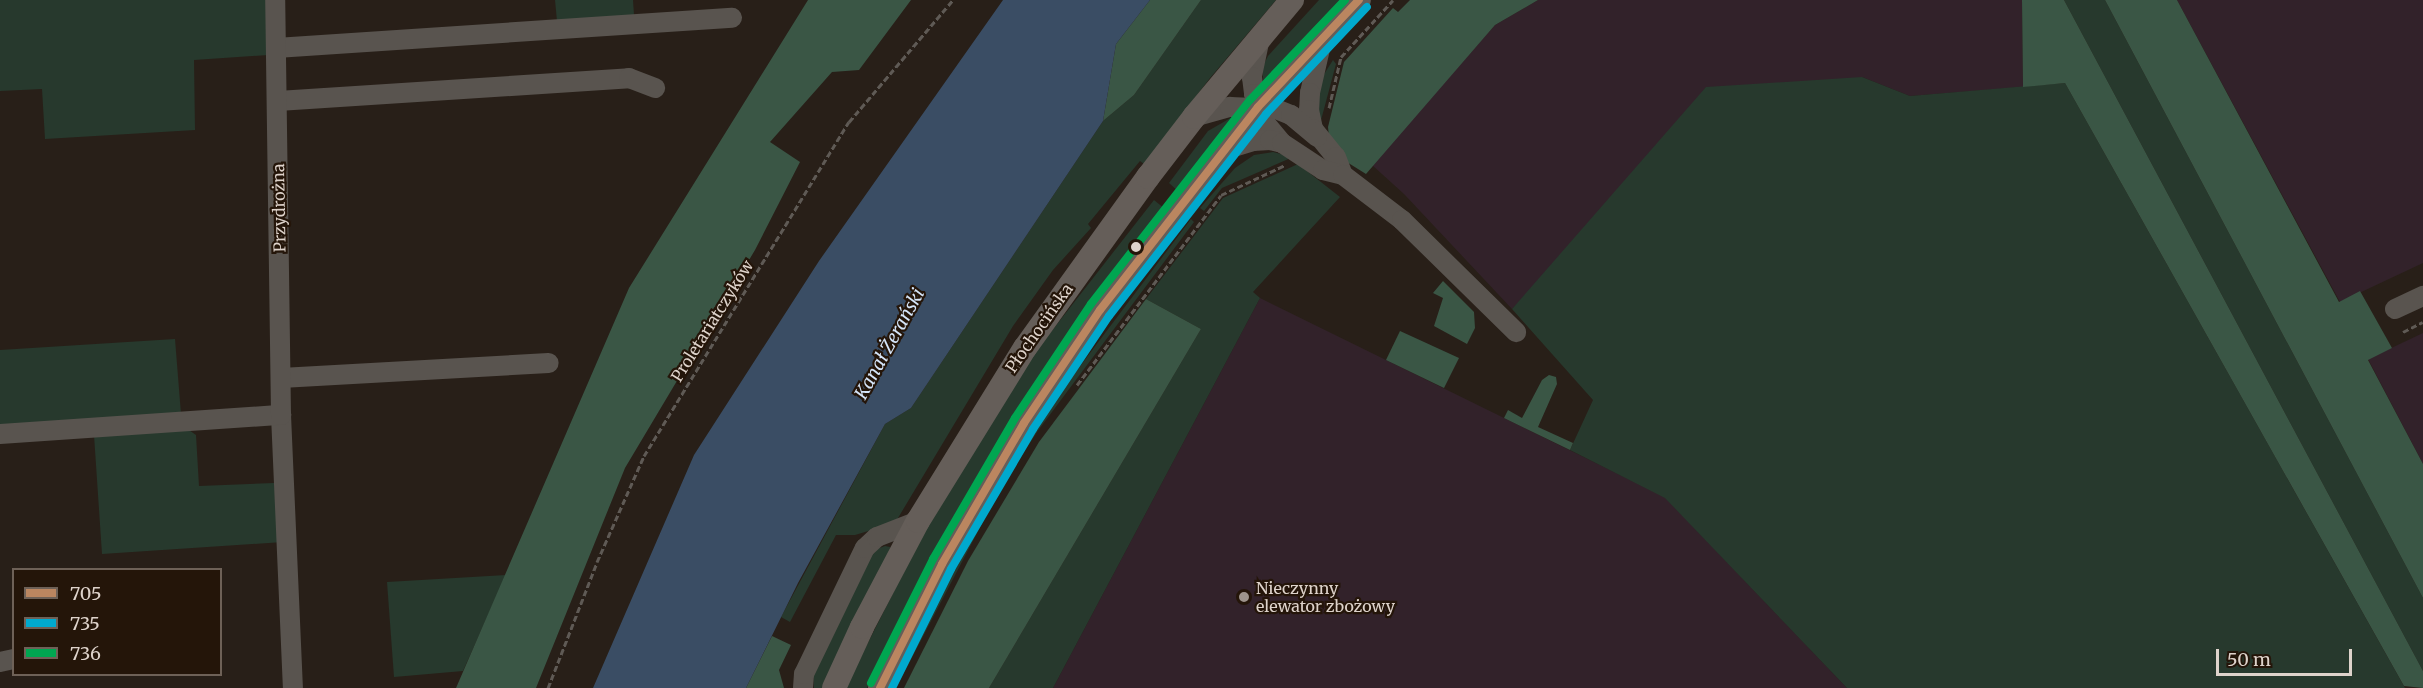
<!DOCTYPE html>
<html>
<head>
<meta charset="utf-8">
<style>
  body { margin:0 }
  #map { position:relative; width:2423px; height:688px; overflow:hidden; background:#281f18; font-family:Merriweather,serif }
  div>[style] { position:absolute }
  .industrial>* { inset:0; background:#32222a }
  .green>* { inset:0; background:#27392d }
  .forest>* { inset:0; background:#3a5645 }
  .water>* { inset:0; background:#3a4d64 }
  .path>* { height:3px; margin-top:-1.5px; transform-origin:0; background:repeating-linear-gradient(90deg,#5f5a55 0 6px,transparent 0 9px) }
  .minor>* { height:20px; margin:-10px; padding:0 10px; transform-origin:10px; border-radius:10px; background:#59544f }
  .major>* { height:24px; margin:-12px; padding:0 12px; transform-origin:12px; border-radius:12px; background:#655e59 }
  .bus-1>* { height:8px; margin:-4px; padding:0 4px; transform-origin:4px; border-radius:4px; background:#bb8660 }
  .bus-2>* { height:8px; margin:-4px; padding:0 4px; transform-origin:4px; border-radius:4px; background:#00a9ce }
  .bus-3>* { height:8px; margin:-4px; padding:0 4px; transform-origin:4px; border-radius:4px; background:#00a651 }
  .dots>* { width:16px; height:16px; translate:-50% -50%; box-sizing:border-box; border:3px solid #241509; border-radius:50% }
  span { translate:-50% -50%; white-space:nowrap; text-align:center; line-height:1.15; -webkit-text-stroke:4.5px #241509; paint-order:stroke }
  .street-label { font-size:16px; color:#ded3cb }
  .poi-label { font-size:16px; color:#ded3cb }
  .left { translate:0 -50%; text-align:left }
  .water-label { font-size:18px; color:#d5e5f9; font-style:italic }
  .legend { position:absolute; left:12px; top:568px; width:210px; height:108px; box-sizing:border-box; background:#241509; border:2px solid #6e6157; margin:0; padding:8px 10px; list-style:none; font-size:18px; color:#ded3cb }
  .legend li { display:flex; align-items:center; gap:12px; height:30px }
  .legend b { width:30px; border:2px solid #6e6157 }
  .scale { position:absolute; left:2216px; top:649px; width:136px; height:27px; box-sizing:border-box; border:3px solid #ded3cb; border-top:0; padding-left:8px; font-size:18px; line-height:21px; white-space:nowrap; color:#ded3cb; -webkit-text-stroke:4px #241509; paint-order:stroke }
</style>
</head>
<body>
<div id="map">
  <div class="industrial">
    <div style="clip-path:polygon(1538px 0,2022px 0,2023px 87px,1910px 96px,1862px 77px,1535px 285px,1512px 309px,1404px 194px,1372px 165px,1495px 25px)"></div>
    <div style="clip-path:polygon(2177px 0,2423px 0,2423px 263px,2340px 302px)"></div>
    <div style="clip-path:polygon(1260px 298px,1665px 497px,1847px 688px,1053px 688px)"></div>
    <div style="clip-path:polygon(2423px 333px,2423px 464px,2368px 359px)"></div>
  </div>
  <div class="green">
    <div style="clip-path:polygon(0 0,266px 0,268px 55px,194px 60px,195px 130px,45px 139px,42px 89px,0 91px)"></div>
    <div style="clip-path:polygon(555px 0,633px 0,634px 15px,557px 21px)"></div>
    <div style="clip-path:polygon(1201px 0,1276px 0,1210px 78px,1144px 164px,1140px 161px,1088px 224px,1091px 228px,1053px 270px,1013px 326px,895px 523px,855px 535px,836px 535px,790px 622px,781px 617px,885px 424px,911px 408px,1103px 121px,1134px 95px)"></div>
    <div style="clip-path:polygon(1319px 0,1344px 0,1264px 87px,1262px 68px,1268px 56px)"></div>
    <div style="clip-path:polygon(2064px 0,2105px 0,2423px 598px,2423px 671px)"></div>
    <div style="clip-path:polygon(1333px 60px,1336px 64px,1320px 124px,1317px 114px,1321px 79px)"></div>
    <div style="clip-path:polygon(1862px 77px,1910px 96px,2065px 83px,2405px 688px,1847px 688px,1665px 498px,1570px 450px,1593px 400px,1512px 309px,1706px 87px)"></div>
    <div style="clip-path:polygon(1234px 116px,1237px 120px,1179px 192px,1169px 183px,1208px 131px)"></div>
    <div style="clip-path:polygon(1273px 152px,1293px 157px,1222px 188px,1204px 211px,1200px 208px,1235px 168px,1254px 155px)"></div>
    <div style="clip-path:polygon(1298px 164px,1340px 197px,1253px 292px,1260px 298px,1053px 688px,989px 688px,1201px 329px,1146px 299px,1223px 198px)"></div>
    <div style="clip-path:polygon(1154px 200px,1165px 209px,1020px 409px,935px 557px,867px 688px,845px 688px,921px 538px,1033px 355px)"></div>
    <div style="clip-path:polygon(1191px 219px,1194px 222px,1037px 432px,998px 493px,896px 688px,891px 688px,958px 556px,1032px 430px)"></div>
    <div style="clip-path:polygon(175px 339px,181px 414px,0 427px,0 350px)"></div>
    <div style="clip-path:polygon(186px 428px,196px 435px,199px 486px,274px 483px,283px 542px,102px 554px,94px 435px)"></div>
    <div style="clip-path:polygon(885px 546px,890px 547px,890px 553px,823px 688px,814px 688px,813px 674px,871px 556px,877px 549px)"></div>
    <div style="clip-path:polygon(506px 575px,463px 671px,394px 677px,387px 582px)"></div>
  </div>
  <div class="forest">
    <div style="clip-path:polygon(808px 0,911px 0,859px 70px,832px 72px,770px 142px,800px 162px,755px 250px,625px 468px,536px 688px,456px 688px,629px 288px)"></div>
    <div style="clip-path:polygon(1150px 0,1201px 0,1134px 95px,1103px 121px,1116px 44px)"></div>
    <div style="clip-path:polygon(1410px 0,1538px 0,1495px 25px,1366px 174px,1342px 159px,1329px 137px,1328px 127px,1344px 62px,1393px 8px,1398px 12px)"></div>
    <div style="clip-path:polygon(2022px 0,2064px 0,2423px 671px,2423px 688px,2404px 686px,2065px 83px,2023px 87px)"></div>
    <div style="clip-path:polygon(2105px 0,2177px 0,2339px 302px,2360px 291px,2392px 348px,2368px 360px,2423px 464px,2423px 598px)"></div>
    <div style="clip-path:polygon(1443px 281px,1474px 312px,1475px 328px,1467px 344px,1434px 326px,1443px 298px,1433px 293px)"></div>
    <div style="clip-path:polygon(1146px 299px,1201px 329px,989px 688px,904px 688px,968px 561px,1039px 442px)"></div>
    <div style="clip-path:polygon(1400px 331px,1459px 358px,1444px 388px,1386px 360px)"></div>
    <div style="clip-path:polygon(1549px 375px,1556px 377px,1557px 384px,1538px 427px,1573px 443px,1570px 450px,1504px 418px,1508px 410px,1522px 418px,1542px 380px)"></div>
    <div style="clip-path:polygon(772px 636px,791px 645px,779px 670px,784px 688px,746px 688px)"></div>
  </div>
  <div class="water">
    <div style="clip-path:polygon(1003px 0,1150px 0,1116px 44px,1103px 121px,911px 408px,885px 424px,798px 583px,746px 688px,593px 688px,694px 455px,819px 261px)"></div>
  </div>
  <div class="path">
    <div style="left:1329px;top:108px;width:52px;rotate:-76.8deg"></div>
    <div style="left:1341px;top:57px;width:77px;rotate:-47.6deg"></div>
    <div style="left:2403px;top:332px;width:22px;rotate:-27deg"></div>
    <div style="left:1077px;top:385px;width:238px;rotate:-52.8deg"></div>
    <div style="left:1221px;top:195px;width:71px;rotate:-25.1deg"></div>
    <div style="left:548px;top:688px;width:135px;rotate:-68.7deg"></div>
    <div style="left:597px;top:562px;width:116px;rotate:-66.1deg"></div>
    <div style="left:644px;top:456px;width:392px;rotate:-58.5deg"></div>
    <div style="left:849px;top:122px;width:160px;rotate:-49.6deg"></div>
  </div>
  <div class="minor">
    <div style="left:1260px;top:38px;width:40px;rotate:102deg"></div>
    <div style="left:1252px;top:77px;width:17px;rotate:83deg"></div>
    <div style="left:1254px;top:94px;width:32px;rotate:68deg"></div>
    <div style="left:1266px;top:124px;width:25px;rotate:50deg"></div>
    <div style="left:1322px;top:40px;width:54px;rotate:102.8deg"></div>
    <div style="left:1310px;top:93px;width:17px;rotate:93deg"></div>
    <div style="left:1309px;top:110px;width:19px;rotate:78deg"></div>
    <div style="left:1313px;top:129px;width:36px;rotate:51deg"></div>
    <div style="left:1336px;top:157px;width:19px;rotate:69deg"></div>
    <div style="left:276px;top:48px;width:457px;rotate:-3.8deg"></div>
    <div style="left:278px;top:101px;width:352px;rotate:-3.7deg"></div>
    <div style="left:629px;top:78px;width:28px;rotate:21deg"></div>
    <div style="left:1194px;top:117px;width:37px;rotate:-16deg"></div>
    <div style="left:1230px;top:107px;width:46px;rotate:2.5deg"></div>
    <div style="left:1276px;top:109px;width:16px;rotate:22deg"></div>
    <div style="left:1291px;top:115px;width:34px;rotate:40deg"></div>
    <div style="left:1224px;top:150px;width:30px;rotate:-17deg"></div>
    <div style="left:1253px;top:141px;width:17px;rotate:-3deg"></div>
    <div style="left:1270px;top:140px;width:12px;rotate:14deg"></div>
    <div style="left:1282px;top:143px;width:49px;rotate:33.4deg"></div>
    <div style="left:1323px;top:170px;width:21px;rotate:14deg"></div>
    <div style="left:1343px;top:175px;width:74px;rotate:37.3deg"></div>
    <div style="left:1402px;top:220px;width:160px;rotate:44.5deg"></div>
    <div style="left:2395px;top:309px;width:31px;rotate:-25deg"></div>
    <div style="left:281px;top:378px;width:268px;rotate:-3.2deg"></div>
    <div style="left:281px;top:415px;width:273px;rotate:87.5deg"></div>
    <div style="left:0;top:434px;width:282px;rotate:-3.9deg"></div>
    <div style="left:281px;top:415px;width:415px;rotate:-90.8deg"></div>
    <div style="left:0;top:662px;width:14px;rotate:-12deg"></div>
    <div style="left:803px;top:688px;width:14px;rotate:-86deg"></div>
    <div style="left:804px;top:674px;width:140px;rotate:-64.2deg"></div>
    <div style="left:865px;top:548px;width:16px;rotate:-43deg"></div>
    <div style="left:877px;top:537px;width:44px;rotate:-21.3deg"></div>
  </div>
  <div class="major">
    <div style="left:834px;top:688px;width:67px;rotate:-65.3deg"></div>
    <div style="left:862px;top:627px;width:120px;rotate:-62.2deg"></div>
    <div style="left:918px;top:521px;width:203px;rotate:-58.3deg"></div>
    <div style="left:1025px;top:348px;width:211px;rotate:-54.3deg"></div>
    <div style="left:1148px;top:177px;width:76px;rotate:-52.5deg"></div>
    <div style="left:1194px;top:117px;width:153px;rotate:-50.1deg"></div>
    <div style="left:880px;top:688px;width:139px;rotate:-63.4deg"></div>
    <div style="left:942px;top:564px;width:163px;rotate:-59.8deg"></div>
    <div style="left:1024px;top:423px;width:136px;rotate:-56.1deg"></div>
    <div style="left:1100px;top:310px;width:133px;rotate:-53deg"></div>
    <div style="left:1180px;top:204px;width:124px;rotate:-51.2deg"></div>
    <div style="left:1258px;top:107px;width:147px;rotate:-46.7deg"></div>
  </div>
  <div class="bus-1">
    <div style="left:880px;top:688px;width:139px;rotate:-63.4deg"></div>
    <div style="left:942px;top:564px;width:163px;rotate:-59.8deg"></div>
    <div style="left:1024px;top:423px;width:136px;rotate:-56.1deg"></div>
    <div style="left:1100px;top:310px;width:257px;rotate:-52.1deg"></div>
    <div style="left:1258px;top:107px;width:147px;rotate:-46.7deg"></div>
  </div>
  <div class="bus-2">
    <div style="left:892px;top:688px;width:133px;rotate:-63.6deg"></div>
    <div style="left:951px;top:569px;width:162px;rotate:-59.6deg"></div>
    <div style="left:1033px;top:429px;width:136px;rotate:-56.1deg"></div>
    <div style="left:1109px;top:316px;width:256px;rotate:-52.1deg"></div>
    <div style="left:1266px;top:114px;width:147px;rotate:-46.7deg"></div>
  </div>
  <div class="bus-3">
    <div style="left:871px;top:683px;width:139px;rotate:-63.4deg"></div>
    <div style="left:933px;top:559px;width:163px;rotate:-59.8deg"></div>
    <div style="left:1015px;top:418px;width:137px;rotate:-56.3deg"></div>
    <div style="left:1091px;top:304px;width:259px;rotate:-52.1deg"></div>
    <div style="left:1250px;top:100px;width:138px;rotate:-46.5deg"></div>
  </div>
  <div class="dots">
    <div style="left:1136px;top:247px;background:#ded3cb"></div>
    <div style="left:1244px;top:597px;background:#9e948c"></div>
  </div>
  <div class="street-label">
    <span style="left:279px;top:208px;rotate:-91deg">Przydrożna</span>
    <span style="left:712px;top:321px;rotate:-58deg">Proletariatczyków</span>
    <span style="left:1039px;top:328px;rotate:-55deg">Płochocińska</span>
  </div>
  <div class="poi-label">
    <span class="left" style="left:1256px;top:597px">Nieczynny<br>elewator zbożowy</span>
  </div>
  <div class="water-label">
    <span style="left:890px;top:344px;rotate:-61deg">Kanał Żerański</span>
  </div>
  <ul class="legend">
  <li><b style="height:8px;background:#bb8660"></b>705</li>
  <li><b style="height:8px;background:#00a9ce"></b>735</li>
  <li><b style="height:8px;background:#00a651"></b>736</li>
  </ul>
  <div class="scale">50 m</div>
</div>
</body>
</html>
